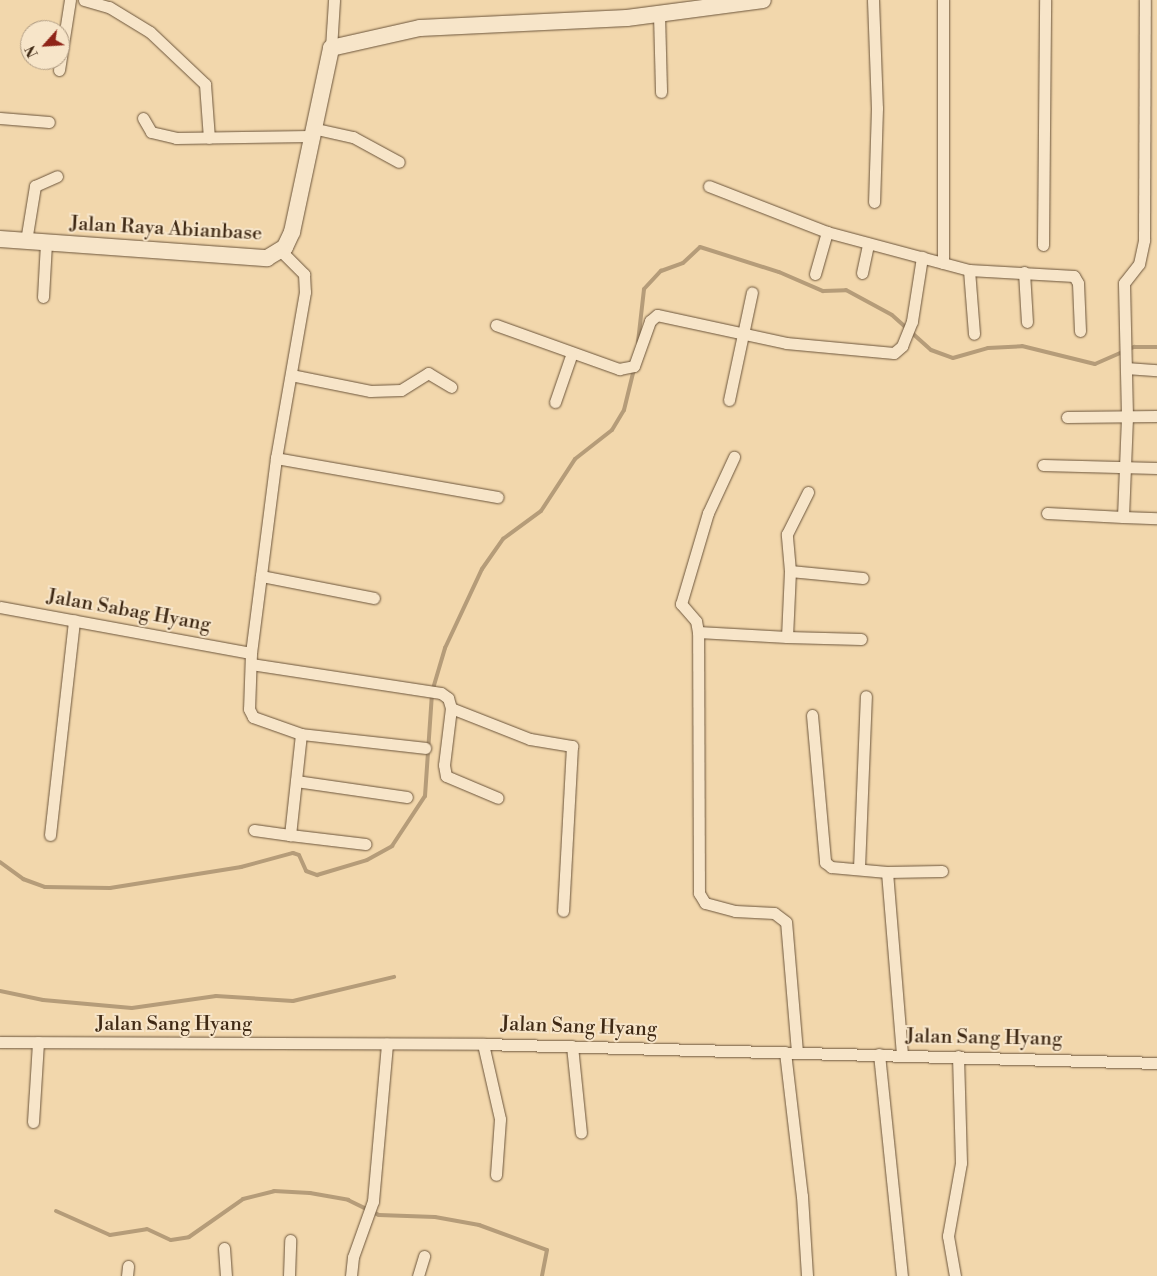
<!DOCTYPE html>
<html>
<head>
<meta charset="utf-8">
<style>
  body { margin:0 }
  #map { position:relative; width:1157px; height:1276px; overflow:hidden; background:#f2d7ac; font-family:"Libre Bodoni",serif }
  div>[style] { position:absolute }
  .stream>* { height:4px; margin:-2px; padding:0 2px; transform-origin:2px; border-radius:2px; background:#b59c79 }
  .roads { filter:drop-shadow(0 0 1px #6c553b) drop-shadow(0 0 1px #6c553b) }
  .minor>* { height:11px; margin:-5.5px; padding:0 5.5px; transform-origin:5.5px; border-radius:5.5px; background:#f7e5c9 }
  .secondary>* { height:16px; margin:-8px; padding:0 8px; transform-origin:8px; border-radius:8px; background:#f7e5c9 }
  span { translate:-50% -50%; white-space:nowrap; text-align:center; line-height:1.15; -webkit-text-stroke:4px #f7e5c9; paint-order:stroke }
  .street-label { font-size:20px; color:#402a15 }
  .north { position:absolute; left:20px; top:20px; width:50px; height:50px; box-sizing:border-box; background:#f7e5c9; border:1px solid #ae9a81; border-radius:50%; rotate:244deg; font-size:14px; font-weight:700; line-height:20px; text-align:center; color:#402a15 }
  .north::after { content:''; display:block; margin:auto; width:18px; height:22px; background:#8f2418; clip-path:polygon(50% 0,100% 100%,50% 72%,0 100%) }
</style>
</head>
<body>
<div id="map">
  <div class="stream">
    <div style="left:638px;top:342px;width:53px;rotate:-83.5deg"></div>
    <div style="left:644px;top:289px;width:25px;rotate:-47deg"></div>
    <div style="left:661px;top:271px;width:23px;rotate:-20deg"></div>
    <div style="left:683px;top:263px;width:23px;rotate:-43deg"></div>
    <div style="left:700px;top:247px;width:83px;rotate:17.6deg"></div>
    <div style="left:779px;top:272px;width:48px;rotate:23.4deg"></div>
    <div style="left:823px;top:291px;width:23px;rotate:-2deg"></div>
    <div style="left:846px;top:290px;width:52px;rotate:28.5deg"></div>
    <div style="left:892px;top:315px;width:52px;rotate:41.9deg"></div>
    <div style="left:931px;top:350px;width:23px;rotate:20deg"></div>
    <div style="left:953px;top:358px;width:36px;rotate:-16deg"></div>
    <div style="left:988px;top:348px;width:34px;rotate:-3deg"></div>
    <div style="left:1022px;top:346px;width:75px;rotate:13.9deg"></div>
    <div style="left:1095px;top:364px;width:43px;rotate:-23.6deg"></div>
    <div style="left:1134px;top:347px;width:23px"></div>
    <div style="left:0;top:862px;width:29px;rotate:36deg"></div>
    <div style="left:23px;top:879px;width:23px;rotate:20deg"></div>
    <div style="left:45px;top:887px;width:65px;rotate:0.9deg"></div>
    <div style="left:110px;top:888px;width:133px;rotate:-9.1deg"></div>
    <div style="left:241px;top:867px;width:54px;rotate:-15.1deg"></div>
    <div style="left:293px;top:853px;width:6px;rotate:18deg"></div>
    <div style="left:299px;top:855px;width:17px;rotate:66deg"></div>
    <div style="left:306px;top:871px;width:12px;rotate:20deg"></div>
    <div style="left:317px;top:875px;width:52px;rotate:-16.7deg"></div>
    <div style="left:367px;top:860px;width:29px;rotate:-29deg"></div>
    <div style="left:392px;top:846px;width:60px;rotate:-56.6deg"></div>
    <div style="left:425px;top:796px;width:104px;rotate:-86.1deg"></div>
    <div style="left:432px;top:692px;width:46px;rotate:-73.5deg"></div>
    <div style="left:445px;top:648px;width:87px;rotate:-64.9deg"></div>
    <div style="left:482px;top:569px;width:37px;rotate:-55deg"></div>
    <div style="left:503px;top:539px;width:47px;rotate:-36.4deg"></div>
    <div style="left:541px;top:511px;width:62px;rotate:-56.8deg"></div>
    <div style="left:575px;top:459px;width:47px;rotate:-38.1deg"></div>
    <div style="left:612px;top:430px;width:23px;rotate:-59deg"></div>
    <div style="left:624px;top:410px;width:42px;rotate:-76.3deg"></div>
    <div style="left:0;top:991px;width:44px;rotate:11.8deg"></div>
    <div style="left:43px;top:1000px;width:89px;rotate:5.1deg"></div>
    <div style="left:132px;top:1008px;width:85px;rotate:-8.1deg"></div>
    <div style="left:216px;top:996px;width:77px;rotate:3.7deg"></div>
    <div style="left:293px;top:1001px;width:104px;rotate:-13.4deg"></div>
    <div style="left:56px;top:1211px;width:59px;rotate:24deg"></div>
    <div style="left:110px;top:1235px;width:37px;rotate:-9deg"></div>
    <div style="left:147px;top:1229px;width:26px;rotate:25deg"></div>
    <div style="left:171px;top:1240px;width:18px;rotate:-9deg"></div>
    <div style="left:189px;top:1237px;width:66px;rotate:-35.1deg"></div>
    <div style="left:243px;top:1199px;width:32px;rotate:-14deg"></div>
    <div style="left:274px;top:1191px;width:36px;rotate:3deg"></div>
    <div style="left:310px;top:1193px;width:39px;rotate:10deg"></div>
    <div style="left:348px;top:1200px;width:34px;rotate:26deg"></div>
    <div style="left:379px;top:1215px;width:56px;rotate:2deg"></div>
    <div style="left:435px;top:1217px;width:45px;rotate:10.3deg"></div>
    <div style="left:479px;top:1225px;width:72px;rotate:20.2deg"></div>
    <div style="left:547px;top:1250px;width:26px;rotate:101deg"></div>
  </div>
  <div class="roads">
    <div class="minor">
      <div style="left:84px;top:0;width:26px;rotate:16deg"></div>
      <div style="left:109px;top:7px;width:48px;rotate:31.4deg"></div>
      <div style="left:150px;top:32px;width:76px;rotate:43.4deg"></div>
      <div style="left:205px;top:84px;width:54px;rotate:85.8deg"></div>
      <div style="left:873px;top:0;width:108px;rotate:87.9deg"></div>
      <div style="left:877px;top:108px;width:94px;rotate:91.8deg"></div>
      <div style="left:659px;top:14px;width:78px;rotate:88.5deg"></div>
      <div style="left:331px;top:48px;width:48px;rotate:-86.4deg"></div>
      <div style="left:59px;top:70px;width:71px;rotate:-81.1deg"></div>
      <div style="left:0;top:118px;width:49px;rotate:4.7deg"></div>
      <div style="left:143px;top:118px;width:16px;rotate:60deg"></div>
      <div style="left:151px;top:132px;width:26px;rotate:13deg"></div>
      <div style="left:176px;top:138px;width:134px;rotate:-0.9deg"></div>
      <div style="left:312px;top:128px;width:42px;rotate:12.4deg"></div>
      <div style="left:353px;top:137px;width:52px;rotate:28.5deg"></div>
      <div style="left:709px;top:186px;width:127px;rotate:21.3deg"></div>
      <div style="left:827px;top:232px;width:147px;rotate:15deg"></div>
      <div style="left:969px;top:270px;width:105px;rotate:3.3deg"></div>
      <div style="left:1074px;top:276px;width:8px;rotate:60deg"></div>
      <div style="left:1078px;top:283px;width:48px;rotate:87.6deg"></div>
      <div style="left:26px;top:241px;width:56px;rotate:-80.7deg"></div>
      <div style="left:35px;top:186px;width:24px;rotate:-24deg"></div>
      <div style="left:1043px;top:245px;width:245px;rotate:-89.5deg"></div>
      <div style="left:281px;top:251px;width:33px;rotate:45deg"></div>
      <div style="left:304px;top:274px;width:18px;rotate:87deg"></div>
      <div style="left:305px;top:292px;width:169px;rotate:99.9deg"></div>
      <div style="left:276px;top:458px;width:197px;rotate:97.3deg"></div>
      <div style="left:251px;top:653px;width:56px;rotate:92deg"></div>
      <div style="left:249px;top:709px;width:9px;rotate:63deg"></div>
      <div style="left:253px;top:717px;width:51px;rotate:19.5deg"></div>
      <div style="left:301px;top:734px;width:125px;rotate:6.4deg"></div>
      <div style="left:943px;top:263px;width:263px;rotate:-90deg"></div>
      <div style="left:969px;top:270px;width:64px;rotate:85.5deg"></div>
      <div style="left:1024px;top:272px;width:50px;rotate:86.6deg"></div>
      <div style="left:862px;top:273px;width:30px;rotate:-78deg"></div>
      <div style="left:815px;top:274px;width:44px;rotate:-74.1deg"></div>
      <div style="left:43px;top:297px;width:54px;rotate:-86.8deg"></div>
      <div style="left:496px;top:325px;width:131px;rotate:19.7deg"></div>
      <div style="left:619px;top:369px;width:15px;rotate:-11deg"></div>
      <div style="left:634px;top:366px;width:48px;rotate:-70.4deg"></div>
      <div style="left:650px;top:321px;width:9px;rotate:-41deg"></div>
      <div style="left:657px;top:315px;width:132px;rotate:12.2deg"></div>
      <div style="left:786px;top:343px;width:108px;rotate:5.3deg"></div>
      <div style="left:894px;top:353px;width:11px;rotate:-41deg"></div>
      <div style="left:902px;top:346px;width:27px;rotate:-68deg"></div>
      <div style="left:912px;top:321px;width:65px;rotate:-81.1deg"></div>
      <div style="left:1126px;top:368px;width:31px;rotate:4deg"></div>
      <div style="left:291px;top:375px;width:81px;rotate:11.4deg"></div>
      <div style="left:370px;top:391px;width:31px;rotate:-2deg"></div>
      <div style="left:401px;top:390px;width:32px;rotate:-32deg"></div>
      <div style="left:428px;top:373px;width:27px;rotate:31deg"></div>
      <div style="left:729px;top:400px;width:110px;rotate:-78deg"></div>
      <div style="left:555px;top:402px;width:52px;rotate:-70.9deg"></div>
      <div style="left:1067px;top:417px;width:90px;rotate:-0.6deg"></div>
      <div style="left:276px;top:458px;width:225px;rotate:10deg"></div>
      <div style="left:1043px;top:465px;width:114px;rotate:1.5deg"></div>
      <div style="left:1047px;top:513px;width:76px;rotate:3deg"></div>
      <div style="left:1123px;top:517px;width:101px;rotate:-87.7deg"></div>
      <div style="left:1127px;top:416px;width:133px;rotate:-91.3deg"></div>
      <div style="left:1124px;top:283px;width:24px;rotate:-52deg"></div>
      <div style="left:1139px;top:264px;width:25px;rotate:-78deg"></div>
      <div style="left:1144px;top:240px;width:240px;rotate:-89.8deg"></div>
      <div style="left:1123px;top:517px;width:34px;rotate:2deg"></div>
      <div style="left:790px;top:571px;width:37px;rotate:-95deg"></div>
      <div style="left:787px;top:534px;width:47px;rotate:-63.4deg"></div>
      <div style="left:261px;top:576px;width:115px;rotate:11deg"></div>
      <div style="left:0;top:607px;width:255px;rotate:10.4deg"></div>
      <div style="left:698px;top:632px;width:11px;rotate:-100deg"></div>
      <div style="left:696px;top:621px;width:23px;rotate:-131deg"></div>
      <div style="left:681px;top:604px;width:95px;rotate:-73.5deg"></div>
      <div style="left:708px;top:513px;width:62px;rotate:-65.1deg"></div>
      <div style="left:787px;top:637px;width:74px;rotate:1.5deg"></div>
      <div style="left:251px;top:664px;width:192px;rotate:8.7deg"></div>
      <div style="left:441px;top:693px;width:9px;rotate:36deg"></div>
      <div style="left:448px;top:698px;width:10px;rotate:73deg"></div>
      <div style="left:451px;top:708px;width:85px;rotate:21.4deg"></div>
      <div style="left:530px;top:739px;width:43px;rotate:9.5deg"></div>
      <div style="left:572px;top:746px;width:165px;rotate:93.1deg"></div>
      <div style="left:451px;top:708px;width:57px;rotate:97deg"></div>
      <div style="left:444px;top:765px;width:11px;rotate:80deg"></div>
      <div style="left:446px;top:776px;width:56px;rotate:22.9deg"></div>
      <div style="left:812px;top:715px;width:148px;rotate:84.9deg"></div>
      <div style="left:825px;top:862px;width:8px;rotate:40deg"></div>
      <div style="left:831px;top:867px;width:56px;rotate:5.1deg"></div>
      <div style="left:887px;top:872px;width:184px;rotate:85.3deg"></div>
      <div style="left:301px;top:734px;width:102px;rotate:96.2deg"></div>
      <div style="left:290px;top:835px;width:76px;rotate:6.8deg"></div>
      <div style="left:296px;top:781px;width:112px;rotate:8.2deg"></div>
      <div style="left:254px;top:830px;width:36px;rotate:8deg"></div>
      <div style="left:50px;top:835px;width:216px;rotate:-83.6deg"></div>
      <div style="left:859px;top:868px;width:172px;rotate:-87.7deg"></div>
      <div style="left:887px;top:872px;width:55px;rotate:-1deg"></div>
      <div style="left:0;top:1042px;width:483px;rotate:0.2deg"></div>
      <div style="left:483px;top:1044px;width:674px;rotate:1.61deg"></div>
      <div style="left:483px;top:1044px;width:77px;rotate:77.2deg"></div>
      <div style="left:500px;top:1119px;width:56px;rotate:94.1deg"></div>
      <div style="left:572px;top:1046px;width:87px;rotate:84.1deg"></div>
      <div style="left:785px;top:1052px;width:145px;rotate:83.3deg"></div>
      <div style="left:802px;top:1196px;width:80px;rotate:86.4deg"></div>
      <div style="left:797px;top:1052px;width:130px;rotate:-94.8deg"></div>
      <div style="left:786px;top:922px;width:15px;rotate:-143deg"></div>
      <div style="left:774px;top:913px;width:39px;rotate:-177deg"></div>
      <div style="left:735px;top:911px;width:31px;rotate:-165deg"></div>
      <div style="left:705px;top:903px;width:12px;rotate:-121deg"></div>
      <div style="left:699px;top:893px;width:261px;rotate:-90.2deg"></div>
      <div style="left:698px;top:632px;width:89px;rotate:3.2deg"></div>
      <div style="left:787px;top:637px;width:66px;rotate:-87.4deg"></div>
      <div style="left:790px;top:571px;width:73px;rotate:5.5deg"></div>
      <div style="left:879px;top:1054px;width:223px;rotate:84.1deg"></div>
      <div style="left:33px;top:1122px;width:80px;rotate:-86.4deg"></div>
      <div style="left:224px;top:1248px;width:28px;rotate:86deg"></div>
      <div style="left:127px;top:1276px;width:10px;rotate:-84deg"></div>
      <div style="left:289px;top:1276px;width:36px;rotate:-88deg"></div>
      <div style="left:351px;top:1276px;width:19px;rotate:-84deg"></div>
      <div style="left:353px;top:1257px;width:59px;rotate:-70.3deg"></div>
      <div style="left:373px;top:1201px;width:158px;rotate:-84.9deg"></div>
      <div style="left:418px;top:1276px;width:21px;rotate:-73deg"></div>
      <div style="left:955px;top:1276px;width:41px;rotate:-99.9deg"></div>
      <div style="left:948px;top:1236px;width:74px;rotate:-79.9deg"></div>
      <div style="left:961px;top:1163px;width:107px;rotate:-91.6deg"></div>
    </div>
    <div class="secondary">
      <div style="left:0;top:239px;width:268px;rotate:4.1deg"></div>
      <div style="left:267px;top:258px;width:21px;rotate:-31deg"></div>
      <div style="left:285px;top:247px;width:17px;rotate:-65deg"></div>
      <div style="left:292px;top:232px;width:188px;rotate:-78deg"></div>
      <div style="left:331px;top:48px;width:91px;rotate:-12.7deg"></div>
      <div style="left:420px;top:28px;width:207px;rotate:-2.8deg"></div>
      <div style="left:627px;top:18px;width:137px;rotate:-7.5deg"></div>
    </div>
  </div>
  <div class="street-label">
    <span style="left:166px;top:229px;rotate:3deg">Jalan Raya Abianbase</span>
    <span style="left:129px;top:611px;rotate:10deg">Jalan Sabag Hyang</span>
    <span style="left:174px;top:1024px">Jalan Sang Hyang</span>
    <span style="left:579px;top:1027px;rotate:2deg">Jalan Sang Hyang</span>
    <span style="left:984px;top:1038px;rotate:1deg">Jalan Sang Hyang</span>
  </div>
  <div class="north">N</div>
</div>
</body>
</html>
